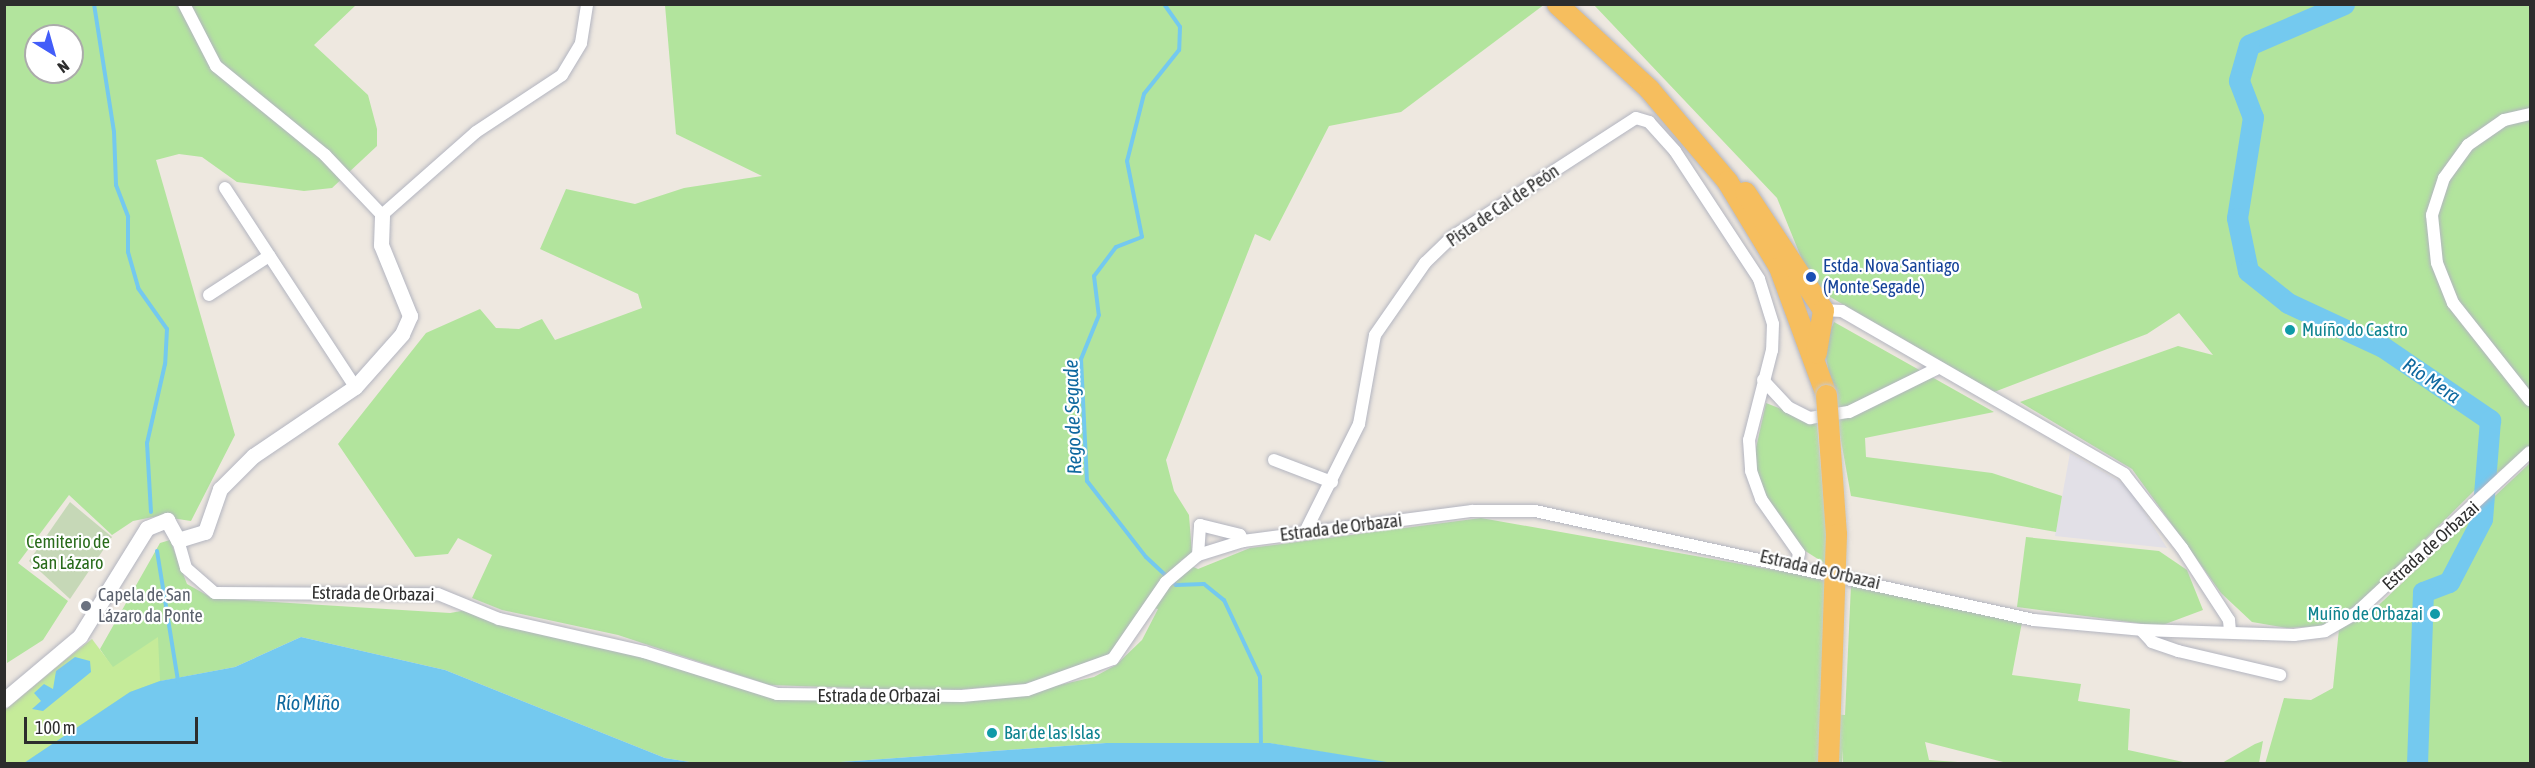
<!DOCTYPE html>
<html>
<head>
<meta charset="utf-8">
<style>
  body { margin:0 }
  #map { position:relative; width:2535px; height:768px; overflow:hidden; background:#eee8e0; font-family:"Asap Condensed",sans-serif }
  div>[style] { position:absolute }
  .industrial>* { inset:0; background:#e2e0e7 }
  .green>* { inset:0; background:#b2e49d }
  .cemetery>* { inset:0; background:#c6d8b7 }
  .pitch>* { inset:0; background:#c5eb99 }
  .water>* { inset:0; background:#74c9ef }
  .stream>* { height:4px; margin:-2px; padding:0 2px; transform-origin:2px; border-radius:2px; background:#74c9ef }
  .river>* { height:21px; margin:-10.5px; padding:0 10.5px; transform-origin:10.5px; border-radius:10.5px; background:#74c9ef }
  .roads { filter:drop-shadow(0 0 2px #b3b5c0) drop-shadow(0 0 2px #b3b5c0) }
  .minor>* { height:12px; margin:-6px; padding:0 6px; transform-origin:6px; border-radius:6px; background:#fff }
  .tertiary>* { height:15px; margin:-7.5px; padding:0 7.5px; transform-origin:7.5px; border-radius:7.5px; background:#fff }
  .trunk>* { height:21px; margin:-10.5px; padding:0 10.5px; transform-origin:10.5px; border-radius:10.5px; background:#f6be5e }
  .bridges { filter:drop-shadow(0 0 2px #c8c8c8) drop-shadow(0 0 2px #c8c8c8) }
  .trunk-bridge>* { height:21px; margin:-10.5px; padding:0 10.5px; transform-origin:10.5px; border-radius:10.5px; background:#f6be5e }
  .dots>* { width:16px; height:16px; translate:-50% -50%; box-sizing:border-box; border:3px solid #fff; border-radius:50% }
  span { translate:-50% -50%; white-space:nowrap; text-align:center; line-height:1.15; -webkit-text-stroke:4.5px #fff; paint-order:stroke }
  .street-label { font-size:18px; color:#2d2d2d }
  .transit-label { font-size:18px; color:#164399 }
  .left { translate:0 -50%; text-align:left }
  .culture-label { font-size:18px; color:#0d838f }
  .right { translate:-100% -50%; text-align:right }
  .park-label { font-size:18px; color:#296b1b }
  .worship-label { font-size:18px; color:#5b616d }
  .water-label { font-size:20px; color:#0e689f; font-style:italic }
  .frame { position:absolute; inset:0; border:6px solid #2d2d2d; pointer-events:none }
  .north { position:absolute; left:24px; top:24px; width:60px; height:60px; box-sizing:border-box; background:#fff; border:2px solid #ababab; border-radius:50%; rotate:143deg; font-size:16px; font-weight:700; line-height:24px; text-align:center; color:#2d2d2d }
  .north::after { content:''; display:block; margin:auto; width:21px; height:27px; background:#425df9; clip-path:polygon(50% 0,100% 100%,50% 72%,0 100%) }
  .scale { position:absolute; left:24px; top:717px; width:174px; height:27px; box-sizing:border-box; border:3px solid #2d2d2d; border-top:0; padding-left:8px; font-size:18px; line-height:21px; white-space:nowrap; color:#2d2d2d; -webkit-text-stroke:4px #fff; paint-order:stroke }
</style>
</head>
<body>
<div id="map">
  <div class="industrial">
    <div style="clip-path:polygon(2070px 453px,2128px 486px,2167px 548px,2055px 536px)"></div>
  </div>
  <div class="green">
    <div style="clip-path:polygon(1545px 4px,1401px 112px,1329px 126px,1270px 241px,1255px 234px,1166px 460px,1174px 491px,1189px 515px,1192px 554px,1180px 561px,1198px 569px,1250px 548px,1481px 518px,1792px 573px,1830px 582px,1824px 714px,1845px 715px,1851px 585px,2022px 622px,2012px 675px,2081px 684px,2078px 701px,2130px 709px,2128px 750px,2188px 763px,2007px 763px,1925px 742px,1929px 760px,1972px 763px,1843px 763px,1843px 749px,1842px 764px,1393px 764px,1269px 743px,1106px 743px,827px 763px,696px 763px,665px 758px,445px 670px,301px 637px,235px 667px,161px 681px,24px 763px,5px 763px,4px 739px,112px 667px,100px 649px,160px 543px,170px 540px,187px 584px,212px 598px,450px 613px,467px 610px,480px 618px,628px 652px,782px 699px,998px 699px,1094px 677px,1116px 665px,1142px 640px,1158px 609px,1143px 605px,1120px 645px,1102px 662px,1024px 684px,943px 691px,769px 685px,618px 635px,502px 610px,472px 598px,492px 555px,458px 538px,448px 554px,415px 557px,338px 444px,426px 333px,480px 309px,496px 328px,519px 329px,542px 319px,555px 340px,642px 308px,638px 294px,540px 249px,566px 189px,635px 204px,684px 188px,762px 176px,676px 134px,665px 5px)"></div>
    <div style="clip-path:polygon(evenodd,4px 5px,356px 5px,314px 45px,368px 95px,377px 129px,377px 146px,332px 188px,304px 191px,237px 182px,202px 157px,179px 154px,156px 160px,235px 435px,191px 521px,158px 516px,133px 521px,112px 535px,69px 495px,18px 563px,68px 601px,43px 640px,7px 663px,4px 5px,36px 36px,72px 36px,72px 72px,36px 72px,36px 36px)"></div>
    <div style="clip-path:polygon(1594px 5px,2530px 5px,2530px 449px,2478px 487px,2363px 601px,2321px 626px,2287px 628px,2252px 622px,2221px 593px,2132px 469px,2020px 402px,2178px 346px,2213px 355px,2179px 313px,2147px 334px,1994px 392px,1825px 294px,1803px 262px,1777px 198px)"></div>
    <div style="clip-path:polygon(1834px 322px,1994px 412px,1865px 438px,1866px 457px,1992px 473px,2062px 496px,2056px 532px,1851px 496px,1824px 346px)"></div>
    <div style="clip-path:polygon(1766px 403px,1817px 423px,1829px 566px,1799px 547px,1762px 493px,1754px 457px)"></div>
    <div style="clip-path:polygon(2530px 463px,2530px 763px,2265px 764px,2284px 698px,2311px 700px,2333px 688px,2339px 629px,2367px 616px)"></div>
    <div style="clip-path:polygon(2026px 537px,2159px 551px,2187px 570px,2203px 610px,2160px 626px,2017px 607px)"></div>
    <div style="clip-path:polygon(2263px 741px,2259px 763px,2222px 763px,2255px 744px)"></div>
  </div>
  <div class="cemetery">
    <div style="clip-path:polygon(70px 502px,112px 537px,70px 599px,29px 561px)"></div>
  </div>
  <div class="pitch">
    <div style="clip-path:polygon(158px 637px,160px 681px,130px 692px,24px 763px,5px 763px,4px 711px,64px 661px,92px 639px,113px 667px)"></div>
  </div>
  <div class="water">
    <div style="clip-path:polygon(301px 637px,445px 670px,665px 758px,696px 763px,24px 763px,130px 692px,160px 681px,235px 667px)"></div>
    <div style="clip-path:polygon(75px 657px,90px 661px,91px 672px,43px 711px,32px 709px,41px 701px,34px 693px,44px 684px,53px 689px,56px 671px)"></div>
    <div style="clip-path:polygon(1106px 743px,1270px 743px,1393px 763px,827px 763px)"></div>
  </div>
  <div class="stream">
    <div style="left:94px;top:4px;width:130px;rotate:81.1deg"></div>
    <div style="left:114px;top:132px;width:53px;rotate:87.8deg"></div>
    <div style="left:116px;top:185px;width:34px;rotate:69deg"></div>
    <div style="left:128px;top:217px;width:35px;rotate:90deg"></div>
    <div style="left:128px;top:252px;width:37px;rotate:74deg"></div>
    <div style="left:138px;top:288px;width:50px;rotate:54.7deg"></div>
    <div style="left:167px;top:329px;width:35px;rotate:93deg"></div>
    <div style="left:165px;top:364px;width:81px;rotate:102.8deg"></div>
    <div style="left:147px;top:443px;width:69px;rotate:86.7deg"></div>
    <div style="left:1164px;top:4px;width:28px;rotate:55deg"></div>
    <div style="left:1180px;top:27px;width:23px;rotate:92deg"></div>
    <div style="left:1179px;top:50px;width:56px;rotate:128.5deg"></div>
    <div style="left:1144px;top:94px;width:69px;rotate:104.2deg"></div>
    <div style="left:1127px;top:161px;width:77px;rotate:78.8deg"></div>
    <div style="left:1142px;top:237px;width:28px;rotate:159deg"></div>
    <div style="left:1116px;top:247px;width:36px;rotate:127deg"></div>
    <div style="left:1094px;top:276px;width:39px;rotate:83deg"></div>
    <div style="left:1099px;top:315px;width:48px;rotate:112.2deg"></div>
    <div style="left:1081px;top:359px;width:122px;rotate:87.2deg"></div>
    <div style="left:1087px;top:481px;width:96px;rotate:52.2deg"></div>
    <div style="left:1146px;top:557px;width:41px;rotate:43deg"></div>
    <div style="left:1176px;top:585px;width:28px;rotate:-2deg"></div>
    <div style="left:1204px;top:584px;width:26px;rotate:39deg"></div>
    <div style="left:1224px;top:600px;width:85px;rotate:64.9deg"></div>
    <div style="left:1260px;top:677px;width:72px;rotate:89.2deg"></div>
    <div style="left:157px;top:551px;width:132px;rotate:80.8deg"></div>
  </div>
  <div class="river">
    <div style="left:2344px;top:4px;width:103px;rotate:156.7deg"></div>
    <div style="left:2249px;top:45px;width:37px;rotate:106deg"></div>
    <div style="left:2239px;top:81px;width:39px;rotate:69deg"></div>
    <div style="left:2253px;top:117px;width:102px;rotate:99deg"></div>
    <div style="left:2237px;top:218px;width:54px;rotate:78.3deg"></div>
    <div style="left:2248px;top:271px;width:51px;rotate:38.7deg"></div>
    <div style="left:2288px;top:303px;width:105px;rotate:24.9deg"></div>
    <div style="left:2383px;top:347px;width:130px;rotate:34.3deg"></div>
    <div style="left:2490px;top:420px;width:99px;rotate:94.6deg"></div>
    <div style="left:2482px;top:519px;width:71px;rotate:117.6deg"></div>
    <div style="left:2449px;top:582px;width:28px;rotate:159deg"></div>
    <div style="left:2423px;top:592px;width:172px;rotate:92deg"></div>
  </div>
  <div class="roads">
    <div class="minor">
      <div style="left:184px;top:4px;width:70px;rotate:62.7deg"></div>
      <div style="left:216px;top:66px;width:141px;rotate:39.2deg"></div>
      <div style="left:325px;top:155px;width:83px;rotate:46.5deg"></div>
      <div style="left:382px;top:215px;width:125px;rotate:-41.4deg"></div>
      <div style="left:476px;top:132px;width:103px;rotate:-33.5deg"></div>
      <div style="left:562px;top:75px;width:37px;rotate:-59deg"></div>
      <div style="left:581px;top:43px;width:39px;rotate:-81deg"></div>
      <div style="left:2530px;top:114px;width:27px;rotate:167deg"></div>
      <div style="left:2504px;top:120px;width:44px;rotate:145.2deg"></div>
      <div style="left:2468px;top:145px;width:41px;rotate:126deg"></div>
      <div style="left:2444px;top:178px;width:39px;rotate:108deg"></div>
      <div style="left:2432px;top:215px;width:48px;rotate:84.1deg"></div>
      <div style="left:2437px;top:263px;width:43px;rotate:68.2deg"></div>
      <div style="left:2453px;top:303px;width:124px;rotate:51.6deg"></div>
      <div style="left:225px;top:188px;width:238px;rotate:56.8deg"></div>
      <div style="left:209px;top:295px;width:72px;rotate:-33deg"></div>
      <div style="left:1823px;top:310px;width:19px;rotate:3deg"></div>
      <div style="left:1842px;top:311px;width:326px;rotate:30deg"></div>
      <div style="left:2124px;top:474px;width:94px;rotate:51.9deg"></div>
      <div style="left:2182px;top:548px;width:86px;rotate:56.9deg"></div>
      <div style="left:2229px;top:620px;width:12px;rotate:85deg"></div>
      <div style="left:1763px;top:380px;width:37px;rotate:47deg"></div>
      <div style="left:1788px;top:407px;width:25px;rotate:27deg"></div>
      <div style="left:1810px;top:418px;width:39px;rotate:-9deg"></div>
      <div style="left:1849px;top:412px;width:97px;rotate:-26.3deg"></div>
      <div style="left:1274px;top:460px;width:62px;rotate:20.8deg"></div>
      <div style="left:1305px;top:532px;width:121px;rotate:-63.4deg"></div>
      <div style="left:1359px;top:424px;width:90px;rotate:-79.8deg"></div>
      <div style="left:1375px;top:335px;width:88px;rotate:-55.2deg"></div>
      <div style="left:1425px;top:263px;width:37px;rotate:-44deg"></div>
      <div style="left:1452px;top:237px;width:219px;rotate:-32.9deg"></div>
      <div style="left:1636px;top:118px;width:14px;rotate:17deg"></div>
      <div style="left:1649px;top:122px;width:39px;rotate:48deg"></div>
      <div style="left:1675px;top:151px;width:153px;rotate:56.7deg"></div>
      <div style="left:1759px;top:279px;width:47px;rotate:72.7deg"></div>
      <div style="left:1773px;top:324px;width:26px;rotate:92deg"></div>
      <div style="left:1772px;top:350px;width:93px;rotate:104.3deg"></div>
      <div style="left:1749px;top:440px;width:31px;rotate:86deg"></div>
      <div style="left:1751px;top:471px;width:30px;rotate:70deg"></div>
      <div style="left:1761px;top:499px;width:66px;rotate:54.9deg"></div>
      <div style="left:1799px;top:553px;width:11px;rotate:100deg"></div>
      <div style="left:178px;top:540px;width:29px;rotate:74deg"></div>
      <div style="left:186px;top:568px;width:38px;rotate:41deg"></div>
      <div style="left:215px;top:593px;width:223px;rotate:0.3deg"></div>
      <div style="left:438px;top:594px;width:66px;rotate:22.3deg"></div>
      <div style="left:499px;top:619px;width:149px;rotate:12.8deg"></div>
      <div style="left:644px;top:652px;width:139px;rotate:17.5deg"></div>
      <div style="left:777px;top:694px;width:185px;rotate:0.6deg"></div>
      <div style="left:962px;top:696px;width:65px;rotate:-5.3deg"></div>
      <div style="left:1027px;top:690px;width:91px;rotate:-19.8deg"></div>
      <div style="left:1113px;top:659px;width:93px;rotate:-55.5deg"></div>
      <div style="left:1166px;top:582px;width:42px;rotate:-40.2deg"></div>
      <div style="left:1198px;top:555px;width:47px;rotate:-17.3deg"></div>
      <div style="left:1243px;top:541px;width:231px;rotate:-7.5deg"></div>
      <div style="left:1472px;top:511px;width:63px"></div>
      <div style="left:1535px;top:511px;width:511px;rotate:12.32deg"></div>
      <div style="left:2034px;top:620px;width:107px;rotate:5.3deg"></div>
      <div style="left:2141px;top:630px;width:153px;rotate:1.9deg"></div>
      <div style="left:2294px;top:635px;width:31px;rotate:-7deg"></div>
      <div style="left:2325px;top:631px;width:34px;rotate:-30deg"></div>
      <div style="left:2355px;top:614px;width:238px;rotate:-42.8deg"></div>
      <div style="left:1198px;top:555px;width:30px;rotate:-86deg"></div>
      <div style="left:1200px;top:525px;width:41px;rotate:14deg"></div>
      <div style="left:1240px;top:535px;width:7px;rotate:63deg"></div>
      <div style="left:2141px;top:630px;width:16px;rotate:47deg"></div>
      <div style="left:2152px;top:642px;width:28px;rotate:19deg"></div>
      <div style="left:2178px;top:651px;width:105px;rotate:13.2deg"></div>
    </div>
    <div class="tertiary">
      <div style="left:4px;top:700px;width:99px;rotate:-40.1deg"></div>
      <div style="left:80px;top:636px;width:127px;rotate:-58.2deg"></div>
      <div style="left:147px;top:528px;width:22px;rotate:-22deg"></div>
      <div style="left:167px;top:520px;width:23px;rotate:61deg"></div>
      <div style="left:178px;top:540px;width:28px;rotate:-17deg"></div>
      <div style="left:205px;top:532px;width:46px;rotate:-70.8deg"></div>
      <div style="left:220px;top:489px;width:47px;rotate:-45deg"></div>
      <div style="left:253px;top:456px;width:123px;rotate:-34.1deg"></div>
      <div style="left:355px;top:387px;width:71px;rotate:-48.4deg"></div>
      <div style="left:402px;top:334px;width:20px;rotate:-66deg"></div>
      <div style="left:410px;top:316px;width:77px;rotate:-112.2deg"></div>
      <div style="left:381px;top:245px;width:30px;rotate:-88deg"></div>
    </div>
    <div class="trunk">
      <div style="left:1557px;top:4px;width:125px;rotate:42.7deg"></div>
      <div style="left:1649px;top:89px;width:121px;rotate:49.7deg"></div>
      <div style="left:1727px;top:181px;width:100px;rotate:58.8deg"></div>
      <div style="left:1779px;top:267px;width:136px;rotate:69.8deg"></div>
      <div style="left:1745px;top:192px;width:141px;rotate:56.5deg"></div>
      <div style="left:1823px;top:310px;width:43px;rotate:99.5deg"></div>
    </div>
  </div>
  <div class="bridges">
    <div class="trunk-bridge">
      <div style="left:1826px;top:395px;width:139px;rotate:85.9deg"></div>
      <div style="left:1836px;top:534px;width:230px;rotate:92deg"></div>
    </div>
  </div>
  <div class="dots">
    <div style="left:1811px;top:277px;background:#1a4fb4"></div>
    <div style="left:2290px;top:330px;background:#0f9aa8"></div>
    <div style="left:86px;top:606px;background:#6b7280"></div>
    <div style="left:2435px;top:614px;background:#0f9aa8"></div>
    <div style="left:992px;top:733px;background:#0f9aa8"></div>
  </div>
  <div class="street-label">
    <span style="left:1503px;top:206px;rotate:-34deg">Pista de Cal de Peón</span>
    <span style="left:1341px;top:528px;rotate:-7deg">Estrada de Orbazai</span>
    <span style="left:2431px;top:546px;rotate:-42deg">Estrada de Orbazai</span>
    <span style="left:1820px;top:570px;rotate:13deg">Estrada de Orbazai</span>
    <span style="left:373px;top:594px;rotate:1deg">Estrada de Orbazai</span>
    <span style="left:879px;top:696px">Estrada de Orbazai</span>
  </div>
  <div class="transit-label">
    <span class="left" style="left:1823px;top:277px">Estda. Nova Santiago<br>(Monte Segade)</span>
  </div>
  <div class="culture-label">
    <span class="left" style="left:2302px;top:330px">Muíño do Castro</span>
    <span class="right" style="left:2423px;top:614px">Muíño de Orbazai</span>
    <span class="left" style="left:1004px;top:733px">Bar de las Islas</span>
  </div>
  <div class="park-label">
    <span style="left:68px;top:553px">Cemiterio de<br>San Lázaro</span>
  </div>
  <div class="worship-label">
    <span class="left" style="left:98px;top:606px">Capela de San<br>Lázaro da Ponte</span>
  </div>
  <div class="water-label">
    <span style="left:2432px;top:380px;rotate:34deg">Río Mera</span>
    <span style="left:1072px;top:417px;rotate:-92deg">Rego de Segade</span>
    <span style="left:308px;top:702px">Río Miño</span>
  </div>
  <div class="frame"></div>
  <div class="north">N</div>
  <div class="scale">100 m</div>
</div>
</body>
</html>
